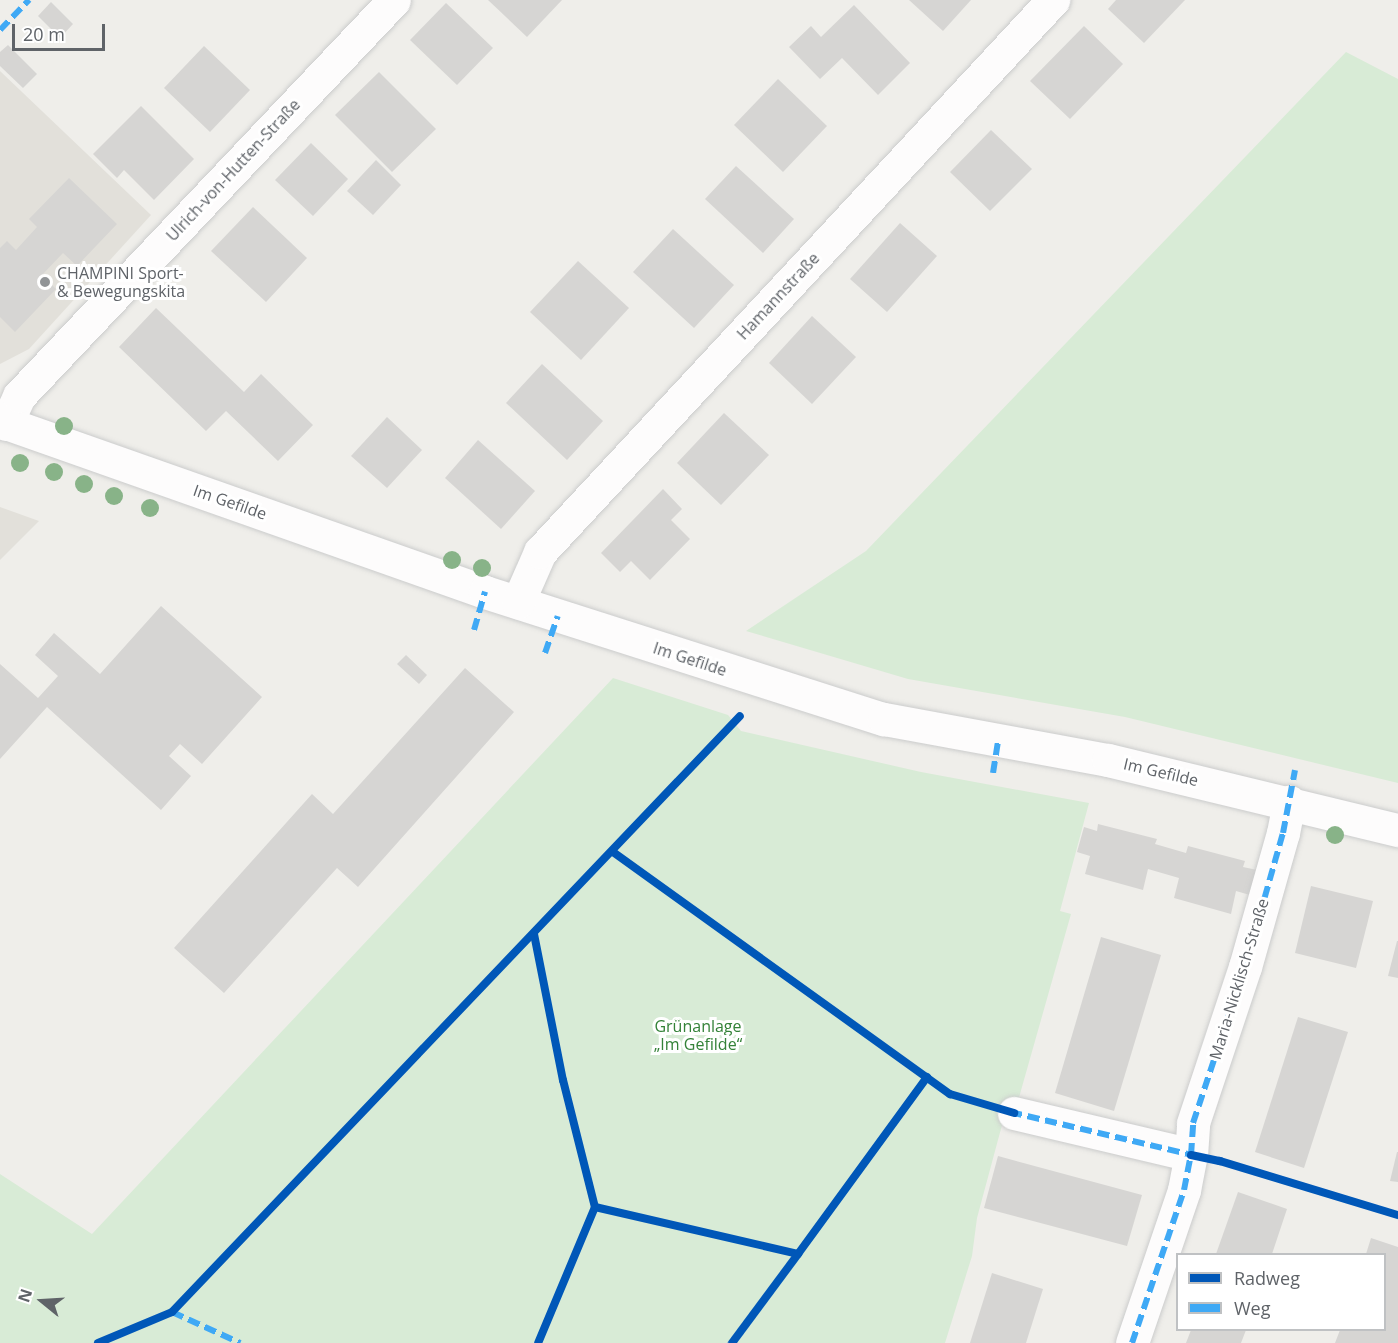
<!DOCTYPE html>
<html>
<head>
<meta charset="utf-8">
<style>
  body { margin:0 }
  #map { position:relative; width:1398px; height:1343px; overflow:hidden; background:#efeeea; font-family:"Open Sans",sans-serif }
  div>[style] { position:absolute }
  .education>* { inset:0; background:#e2e0da }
  .green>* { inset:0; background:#d8ebd6 }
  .building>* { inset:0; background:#d6d5d3 }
  .roads { filter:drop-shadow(0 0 2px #cbcccc) drop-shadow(0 0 2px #cbcccc) }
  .minor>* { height:33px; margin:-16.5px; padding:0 16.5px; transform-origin:16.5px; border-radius:16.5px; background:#fdfcfc }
  .quiet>* { height:6px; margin-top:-3px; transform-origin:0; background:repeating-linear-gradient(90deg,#3fa9f5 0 12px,transparent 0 18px) }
  .cycleway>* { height:8px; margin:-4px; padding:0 4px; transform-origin:4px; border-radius:4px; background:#0057b8 }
  .trees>* { width:18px; height:18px; margin:-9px; border-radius:50%; background:#88b388 }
  .dots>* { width:16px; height:16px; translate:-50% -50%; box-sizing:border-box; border:3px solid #fff; border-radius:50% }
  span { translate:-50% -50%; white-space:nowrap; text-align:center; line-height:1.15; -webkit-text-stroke:6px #fff; paint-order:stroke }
  .street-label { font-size:16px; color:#5f6368 }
  .poi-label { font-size:16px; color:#5f6368 }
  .left { translate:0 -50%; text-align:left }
  .park-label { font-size:16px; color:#348238 }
  .legend { position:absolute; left:1176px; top:1253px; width:210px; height:78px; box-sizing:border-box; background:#fff; border:2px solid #bfc1c3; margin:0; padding:8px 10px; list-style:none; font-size:18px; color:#5f6368 }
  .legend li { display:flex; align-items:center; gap:12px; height:30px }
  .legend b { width:30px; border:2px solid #bfc1c3 }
  .north { position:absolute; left:12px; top:1271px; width:60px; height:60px; -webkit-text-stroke:4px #fff; paint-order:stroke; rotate:288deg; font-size:16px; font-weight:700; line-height:24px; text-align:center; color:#5f6368 }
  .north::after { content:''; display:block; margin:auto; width:21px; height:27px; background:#5f6368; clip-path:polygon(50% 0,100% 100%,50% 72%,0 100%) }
  .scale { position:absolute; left:12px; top:24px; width:93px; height:27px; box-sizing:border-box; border:3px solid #5f6368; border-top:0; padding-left:8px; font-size:18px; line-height:21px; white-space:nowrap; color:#5f6368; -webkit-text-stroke:4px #fff; paint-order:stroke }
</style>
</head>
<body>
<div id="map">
  <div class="education">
    <div style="clip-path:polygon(0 71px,151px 215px,29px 349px,0 364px)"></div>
    <div style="clip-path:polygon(0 507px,39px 521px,0 560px)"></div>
  </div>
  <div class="green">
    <div style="clip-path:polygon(1346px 52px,1398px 79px,1398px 783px,1125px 717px,908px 679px,746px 631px,866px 551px)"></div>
    <div style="clip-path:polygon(613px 678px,728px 715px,741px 731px,921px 772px,1089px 803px,1060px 911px,1071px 914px,1018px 1101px,1009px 1099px,977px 1218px,972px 1256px,945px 1343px,0 1343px,0 1174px,92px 1234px)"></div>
  </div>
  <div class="building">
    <div style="clip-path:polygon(488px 0,562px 0,527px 37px)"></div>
    <div style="clip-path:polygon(909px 0,971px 0,943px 31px)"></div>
    <div style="clip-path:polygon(1116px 0,1185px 0,1144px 43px,1108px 9px)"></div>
    <div style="clip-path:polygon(51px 2px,73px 24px,60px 38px,38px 16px)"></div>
    <div style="clip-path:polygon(446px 3px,493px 48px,457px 85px,410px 40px)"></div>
    <div style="clip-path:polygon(854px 5px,910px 63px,878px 95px,842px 58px,820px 79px,789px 47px,811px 26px,821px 37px)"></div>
    <div style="clip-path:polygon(1084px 26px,1123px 64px,1070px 119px,1030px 81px)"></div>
    <div style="clip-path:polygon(8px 45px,37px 74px,23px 88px,0 66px,0 52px)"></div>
    <div style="clip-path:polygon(204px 46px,250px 90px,210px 132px,164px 88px)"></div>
    <div style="clip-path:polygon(379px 72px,436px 129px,392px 172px,335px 115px)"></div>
    <div style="clip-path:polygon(778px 79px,827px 126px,783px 172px,734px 125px)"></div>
    <div style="clip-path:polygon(141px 106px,194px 159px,154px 200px,124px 170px,117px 178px,93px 154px)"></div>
    <div style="clip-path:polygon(991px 130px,1032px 169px,990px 211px,950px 172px)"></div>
    <div style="clip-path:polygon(311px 143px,348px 179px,313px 216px,275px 180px)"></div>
    <div style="clip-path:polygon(376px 160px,401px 185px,373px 215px,347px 191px)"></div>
    <div style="clip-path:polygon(736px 166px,794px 219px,763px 253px,705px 199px)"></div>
    <div style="clip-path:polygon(69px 178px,117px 224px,77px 266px,63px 253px,42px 275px,56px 289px,15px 332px,0 317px,0 248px,7px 241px,16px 250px,37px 227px,29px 219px)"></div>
    <div style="clip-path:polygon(253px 207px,307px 258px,266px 302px,211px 251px)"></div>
    <div style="clip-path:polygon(900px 223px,937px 256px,887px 312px,850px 279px)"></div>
    <div style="clip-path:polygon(673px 229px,734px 285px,694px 328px,633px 272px)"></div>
    <div style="clip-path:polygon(578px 261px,629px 308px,581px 360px,530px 312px)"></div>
    <div style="clip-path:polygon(156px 308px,244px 392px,261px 374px,313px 425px,278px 461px,226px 411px,206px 431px,119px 347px)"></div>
    <div style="clip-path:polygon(812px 316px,856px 357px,812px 404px,769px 363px)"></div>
    <div style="clip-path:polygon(542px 364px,603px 421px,567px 460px,506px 403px)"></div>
    <div style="clip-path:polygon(724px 413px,769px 455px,721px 505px,677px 463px)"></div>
    <div style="clip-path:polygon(387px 417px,422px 450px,387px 488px,351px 456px)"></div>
    <div style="clip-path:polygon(478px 440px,535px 491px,501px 529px,445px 478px)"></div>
    <div style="clip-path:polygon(663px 489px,682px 509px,671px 520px,690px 539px,650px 580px,631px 561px,620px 572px,601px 553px)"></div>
    <div style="clip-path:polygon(161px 606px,262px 697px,202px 764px,180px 744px,169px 756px,191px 776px,161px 810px,47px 707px,0 759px,0 664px,38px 698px,58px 676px,35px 655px,54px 633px,100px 674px)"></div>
    <div style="clip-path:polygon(406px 655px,427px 675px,419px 684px,397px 664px)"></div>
    <div style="clip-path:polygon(465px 668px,514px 712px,358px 887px,337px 868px,224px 993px,174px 948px,312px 794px,333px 814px)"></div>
    <div style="clip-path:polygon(1098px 824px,1157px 839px,1155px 844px,1186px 853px,1188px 846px,1245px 861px,1243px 867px,1257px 870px,1250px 895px,1236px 891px,1231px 914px,1174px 898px,1179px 878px,1148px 869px,1143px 890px,1085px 874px,1090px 856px,1077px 852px,1084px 827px,1097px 831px)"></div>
    <div style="clip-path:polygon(1311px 886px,1373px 901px,1356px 968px,1295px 953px)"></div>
    <div style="clip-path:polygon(1101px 937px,1161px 955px,1114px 1111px,1055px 1093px)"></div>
    <div style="clip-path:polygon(1397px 941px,1398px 941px,1398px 978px,1388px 976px)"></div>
    <div style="clip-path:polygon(1298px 1017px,1348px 1032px,1304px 1168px,1255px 1152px)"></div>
    <div style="clip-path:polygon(1397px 1152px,1398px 1152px,1398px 1182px,1390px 1181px)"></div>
    <div style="clip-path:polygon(998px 1156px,1142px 1195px,1127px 1246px,984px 1208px)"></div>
    <div style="clip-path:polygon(1238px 1192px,1287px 1209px,1272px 1254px,1216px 1254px)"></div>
    <div style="clip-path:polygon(1371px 1238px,1398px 1247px,1398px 1343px,1335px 1343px,1340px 1330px,1384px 1330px,1384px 1254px,1366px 1254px)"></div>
    <div style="clip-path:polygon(992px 1273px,1043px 1289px,1026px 1343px,970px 1343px)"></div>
    <div style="clip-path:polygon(1191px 1330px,1246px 1330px,1241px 1343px,1186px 1343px)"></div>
  </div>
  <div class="roads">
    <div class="minor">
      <div style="left:0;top:421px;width:514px;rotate:19.42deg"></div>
      <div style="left:485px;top:592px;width:419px;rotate:17.7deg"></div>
      <div style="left:884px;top:719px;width:228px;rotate:10.4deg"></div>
      <div style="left:1108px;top:760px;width:298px;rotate:13.6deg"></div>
      <div style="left:6px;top:424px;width:31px;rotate:-65deg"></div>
      <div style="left:19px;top:396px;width:545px;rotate:-46.56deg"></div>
      <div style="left:518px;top:602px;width:55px;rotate:-66.3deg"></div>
      <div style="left:540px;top:552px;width:754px;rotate:-47.1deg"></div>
      <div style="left:1014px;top:1113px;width:182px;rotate:13.3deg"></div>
      <div style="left:1132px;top:1343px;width:162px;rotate:-71.2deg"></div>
      <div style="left:1184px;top:1190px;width:36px;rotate:-79deg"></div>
      <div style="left:1191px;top:1155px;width:32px;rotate:-86deg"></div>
      <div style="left:1193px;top:1123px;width:164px;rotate:-71.6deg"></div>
      <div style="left:1245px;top:967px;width:139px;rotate:-74.2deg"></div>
      <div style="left:1283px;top:833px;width:32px;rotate:-79deg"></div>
    </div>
  </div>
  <div class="quiet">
    <div style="left:0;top:30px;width:42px;rotate:-46deg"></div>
    <div style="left:474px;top:630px;width:40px;rotate:-74deg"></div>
    <div style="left:545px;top:653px;width:39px;rotate:-71deg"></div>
    <div style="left:993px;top:773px;width:32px;rotate:-81deg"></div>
    <div style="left:1010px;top:1112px;width:191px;rotate:13.3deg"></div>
    <div style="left:172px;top:1312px;width:75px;rotate:24.5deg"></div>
    <div style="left:1132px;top:1343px;width:162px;rotate:-71.2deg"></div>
    <div style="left:1184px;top:1190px;width:36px;rotate:-79deg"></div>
    <div style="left:1191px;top:1155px;width:32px;rotate:-86deg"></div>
    <div style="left:1193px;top:1123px;width:164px;rotate:-71.6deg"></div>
    <div style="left:1245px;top:967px;width:139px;rotate:-74.2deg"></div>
    <div style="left:1283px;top:833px;width:64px;rotate:-79.2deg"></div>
  </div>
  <div class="cycleway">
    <div style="left:613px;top:852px;width:415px;rotate:35.7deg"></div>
    <div style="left:950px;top:1094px;width:67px;rotate:16.5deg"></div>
    <div style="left:534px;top:934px;width:149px;rotate:78.8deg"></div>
    <div style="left:563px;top:1080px;width:131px;rotate:75.9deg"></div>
    <div style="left:595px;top:1207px;width:147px;rotate:112.7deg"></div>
    <div style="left:1191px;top:1155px;width:30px;rotate:12deg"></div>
    <div style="left:1220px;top:1161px;width:186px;rotate:16.9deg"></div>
    <div style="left:595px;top:1207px;width:208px;rotate:13deg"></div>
    <div style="left:798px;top:1254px;width:219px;rotate:-53.9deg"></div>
    <div style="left:98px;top:1343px;width:80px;rotate:-22.7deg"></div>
    <div style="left:172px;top:1312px;width:823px;rotate:-46.38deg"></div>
    <div style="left:732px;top:1343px;width:111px;rotate:-53.4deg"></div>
  </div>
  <div class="trees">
    <div style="left:64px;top:426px"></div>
    <div style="left:20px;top:463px"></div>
    <div style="left:54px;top:472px"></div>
    <div style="left:84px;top:484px"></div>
    <div style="left:114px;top:496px"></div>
    <div style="left:150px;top:508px"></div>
    <div style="left:452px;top:560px"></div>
    <div style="left:482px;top:568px"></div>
    <div style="left:1335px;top:835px"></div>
  </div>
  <div class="dots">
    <div style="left:45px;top:282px;background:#919496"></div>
  </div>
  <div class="street-label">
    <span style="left:233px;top:170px;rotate:-47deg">Ulrich-von-Hutten-Straße</span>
    <span style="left:778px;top:296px;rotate:-47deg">Hamannstraße</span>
    <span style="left:230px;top:502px;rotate:19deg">Im Gefilde</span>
    <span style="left:690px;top:659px;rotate:18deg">Im Gefilde</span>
    <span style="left:1161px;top:772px;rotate:13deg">Im Gefilde</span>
    <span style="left:1239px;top:979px;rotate:-73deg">Maria-Nicklisch-Straße</span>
  </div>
  <div class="poi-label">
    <span class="left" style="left:57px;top:282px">CHAMPINI Sport-<br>&amp; Bewegungskita</span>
  </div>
  <div class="park-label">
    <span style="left:698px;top:1035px">Grünanlage<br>„Im Gefilde“</span>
  </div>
  <ul class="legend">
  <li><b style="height:8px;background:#0057b8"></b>Radweg</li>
  <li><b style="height:8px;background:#3fa9f5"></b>Weg</li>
  </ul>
  <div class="north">N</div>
  <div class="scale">20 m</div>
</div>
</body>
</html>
